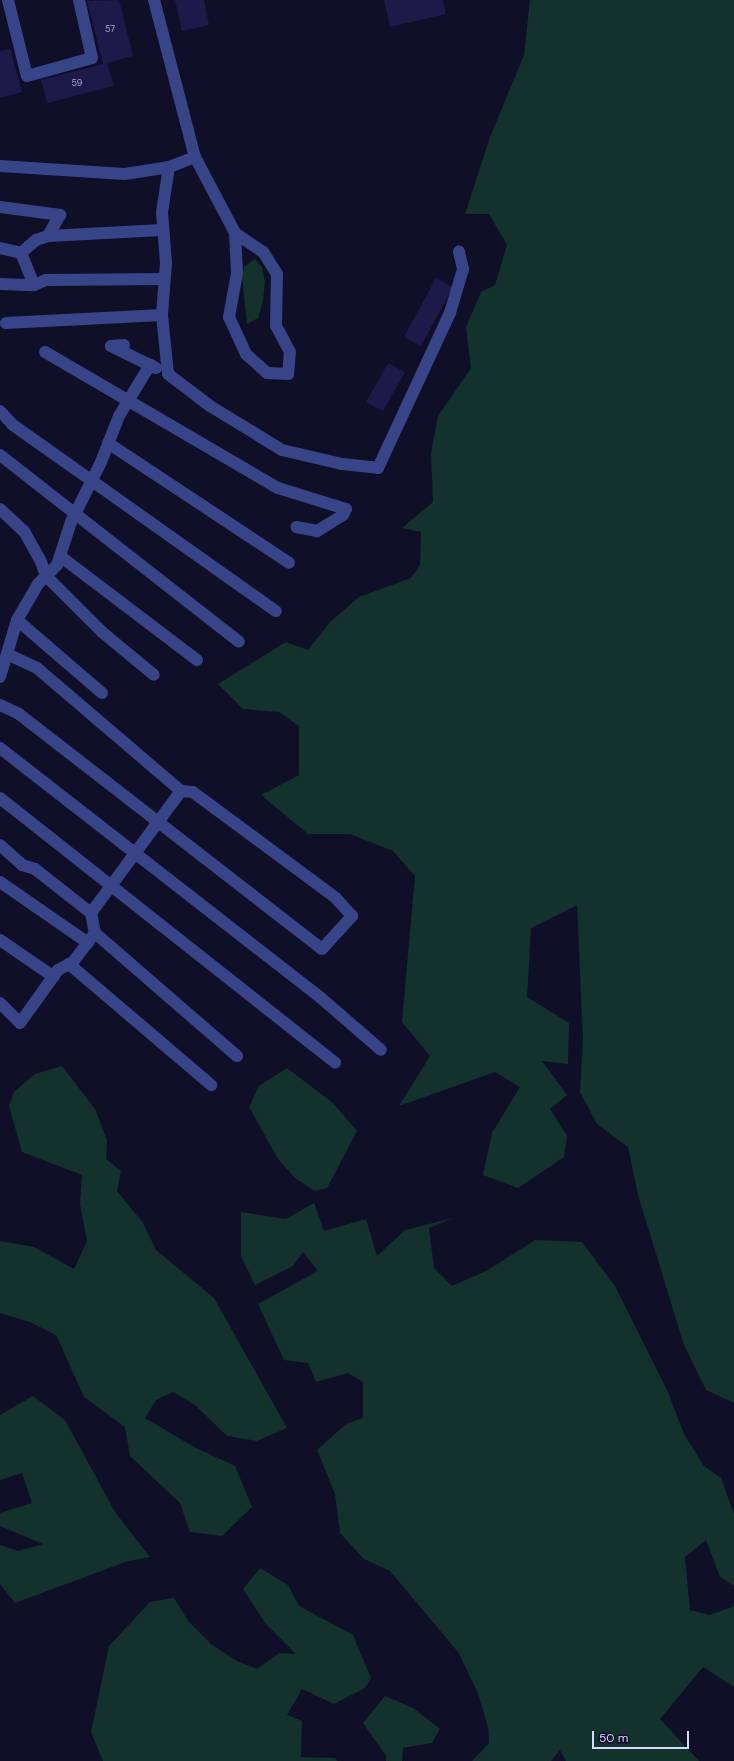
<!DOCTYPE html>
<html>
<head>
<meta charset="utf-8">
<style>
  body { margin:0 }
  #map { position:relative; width:734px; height:1761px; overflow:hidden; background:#0f0f28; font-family:"DM Sans",sans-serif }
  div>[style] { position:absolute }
  .green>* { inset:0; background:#12322b }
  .building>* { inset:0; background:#1b1a49 }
  .minor>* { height:12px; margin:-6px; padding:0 6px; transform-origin:6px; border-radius:6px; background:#384488 }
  span { translate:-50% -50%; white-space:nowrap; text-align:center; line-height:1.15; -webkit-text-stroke:3.5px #0f0f28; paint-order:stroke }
  .number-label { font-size:9px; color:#a6a8d2 }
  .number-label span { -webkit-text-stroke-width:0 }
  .scale { position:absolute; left:592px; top:1731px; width:97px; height:18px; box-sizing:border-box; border:2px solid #d5d8ff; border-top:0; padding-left:5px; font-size:12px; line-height:14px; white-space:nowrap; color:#d5d8ff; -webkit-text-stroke:3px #0f0f28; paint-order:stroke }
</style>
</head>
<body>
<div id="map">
  <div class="green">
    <div style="clip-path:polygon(530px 0,734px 0,734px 1403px,706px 1390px,684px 1345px,638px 1195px,628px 1147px,597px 1124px,580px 1092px,583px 1040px,577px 905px,531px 928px,527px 997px,569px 1023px,568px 1064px,542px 1061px,567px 1095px,550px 1109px,567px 1136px,564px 1157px,518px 1188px,483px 1175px,492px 1133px,520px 1087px,495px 1072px,399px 1106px,430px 1056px,402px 1022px,415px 876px,393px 851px,350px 834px,308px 834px,261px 795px,299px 775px,299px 726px,279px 712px,243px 709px,218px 684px,286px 642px,308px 650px,330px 622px,359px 597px,411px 578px,420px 565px,421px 532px,402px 528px,433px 502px,431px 453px,438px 416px,471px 368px,466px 327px,481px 292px,495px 285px,507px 245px,489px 214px,465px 214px,490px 137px,524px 55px)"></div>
    <div style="clip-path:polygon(255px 259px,262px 267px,265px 281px,263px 301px,258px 318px,247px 324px,242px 277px,244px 267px)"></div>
    <div style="clip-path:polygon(62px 1066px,95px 1109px,107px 1140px,106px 1159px,121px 1171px,117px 1191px,143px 1223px,156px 1250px,214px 1298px,287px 1428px,257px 1441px,227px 1436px,195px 1405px,173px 1392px,156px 1400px,145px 1418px,194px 1447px,235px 1466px,252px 1507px,222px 1536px,190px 1532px,180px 1503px,130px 1456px,125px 1427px,84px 1397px,56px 1335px,30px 1322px,0 1313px,0 1241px,34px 1247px,74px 1269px,87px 1241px,80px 1204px,82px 1175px,22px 1152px,9px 1106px,14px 1092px,35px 1074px)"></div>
    <div style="clip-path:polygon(287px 1068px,333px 1103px,357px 1131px,327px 1188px,315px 1191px,295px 1178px,278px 1159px,249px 1107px,259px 1086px)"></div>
    <div style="clip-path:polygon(314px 1203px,324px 1231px,366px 1219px,377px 1256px,405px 1230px,453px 1218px,429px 1228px,434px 1268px,452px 1286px,488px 1270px,535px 1240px,582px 1242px,615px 1286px,668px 1392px,684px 1434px,704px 1466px,721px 1478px,734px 1514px,734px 1586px,720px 1577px,706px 1540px,685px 1557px,690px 1610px,710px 1615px,734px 1606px,734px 1687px,703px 1667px,660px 1719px,699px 1761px,566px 1761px,560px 1750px,551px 1761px,472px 1761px,489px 1743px,488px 1727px,478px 1693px,458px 1652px,390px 1571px,364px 1559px,340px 1533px,335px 1494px,317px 1450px,346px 1424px,363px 1418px,363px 1382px,348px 1373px,316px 1382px,308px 1363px,284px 1360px,258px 1304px,318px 1271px,303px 1252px,293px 1266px,255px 1285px,241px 1256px,241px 1212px,286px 1219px)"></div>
    <div style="clip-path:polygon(33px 1396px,65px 1420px,115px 1512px,150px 1557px,128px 1561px,15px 1603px,0 1584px,0 1545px,18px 1551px,43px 1544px,0 1526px,0 1513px,32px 1503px,22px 1473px,0 1480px,0 1415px)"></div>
    <div style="clip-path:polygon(260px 1568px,288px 1585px,299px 1606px,353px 1635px,371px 1678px,365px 1688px,334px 1704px,302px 1689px,287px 1715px,302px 1721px,301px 1757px,335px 1758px,337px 1761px,103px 1761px,91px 1732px,109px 1646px,150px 1602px,174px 1598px,189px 1622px,211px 1644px,237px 1661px,257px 1669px,279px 1653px,296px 1654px,265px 1623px,243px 1589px)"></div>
    <div style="clip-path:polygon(385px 1696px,413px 1708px,440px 1729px,432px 1743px,403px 1748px,402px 1761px,386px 1761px,386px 1756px,363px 1723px)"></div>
  </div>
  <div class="building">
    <div style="clip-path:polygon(119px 0,133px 56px,107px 63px,114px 86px,47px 103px,41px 80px,103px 64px,87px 1px)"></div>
    <div style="clip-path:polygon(175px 0,204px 0,209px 25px,182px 31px)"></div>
    <div style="clip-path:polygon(384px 0,443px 0,446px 14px,390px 27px)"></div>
    <div style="clip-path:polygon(10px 49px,22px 92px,0 98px,0 51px)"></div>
    <div style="clip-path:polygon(436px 278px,453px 287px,421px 346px,404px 337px)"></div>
    <div style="clip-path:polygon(388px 363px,405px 372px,383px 411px,366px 402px)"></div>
  </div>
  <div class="minor">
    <div style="left:8px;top:0;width:78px;rotate:76deg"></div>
    <div style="left:27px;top:76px;width:67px;rotate:-15.5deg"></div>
    <div style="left:92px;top:58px;width:59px;rotate:-102.6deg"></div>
    <div style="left:154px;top:0;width:162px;rotate:75.4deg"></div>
    <div style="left:195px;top:157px;width:86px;rotate:62.2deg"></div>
    <div style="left:235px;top:233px;width:40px;rotate:87.1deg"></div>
    <div style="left:237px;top:273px;width:45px;rotate:100.3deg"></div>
    <div style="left:229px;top:317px;width:41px;rotate:65.3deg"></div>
    <div style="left:246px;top:354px;width:28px;rotate:42deg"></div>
    <div style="left:267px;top:373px;width:21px;rotate:3deg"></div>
    <div style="left:288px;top:374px;width:22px;rotate:-85deg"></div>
    <div style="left:290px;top:352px;width:30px;rotate:-118deg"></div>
    <div style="left:276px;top:326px;width:52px;rotate:-88.9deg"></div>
    <div style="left:277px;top:274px;width:26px;rotate:-122deg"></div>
    <div style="left:263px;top:252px;width:34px;rotate:-146deg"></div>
    <div style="left:195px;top:157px;width:28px;rotate:159deg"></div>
    <div style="left:169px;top:167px;width:46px;rotate:98.8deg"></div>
    <div style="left:162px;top:212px;width:51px;rotate:85.5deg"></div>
    <div style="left:166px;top:263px;width:52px;rotate:94.4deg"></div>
    <div style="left:162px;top:315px;width:59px;rotate:84.2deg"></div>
    <div style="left:168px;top:374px;width:53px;rotate:37.3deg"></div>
    <div style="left:210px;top:406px;width:84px;rotate:31.4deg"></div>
    <div style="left:282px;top:450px;width:62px;rotate:13.1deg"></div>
    <div style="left:342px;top:464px;width:36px;rotate:6deg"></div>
    <div style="left:378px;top:468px;width:171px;rotate:-65.1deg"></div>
    <div style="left:450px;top:313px;width:46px;rotate:-73.5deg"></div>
    <div style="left:463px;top:269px;width:18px;rotate:-103deg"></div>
    <div style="left:0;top:166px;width:125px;rotate:3.7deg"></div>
    <div style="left:125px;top:174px;width:45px;rotate:-9deg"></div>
    <div style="left:0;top:207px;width:61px;rotate:7.6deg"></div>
    <div style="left:60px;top:215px;width:24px;rotate:120deg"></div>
    <div style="left:48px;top:236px;width:114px;rotate:-3deg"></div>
    <div style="left:0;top:248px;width:22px;rotate:13deg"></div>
    <div style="left:21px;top:253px;width:20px;rotate:-41deg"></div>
    <div style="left:36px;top:240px;width:13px;rotate:-18deg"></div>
    <div style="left:0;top:284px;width:34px;rotate:2deg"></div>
    <div style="left:34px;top:285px;width:35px;rotate:-112deg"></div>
    <div style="left:34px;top:285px;width:13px;rotate:-23deg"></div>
    <div style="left:46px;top:280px;width:118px;rotate:-0.5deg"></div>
    <div style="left:6px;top:323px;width:156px;rotate:-2.9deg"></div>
    <div style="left:124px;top:345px;width:13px;rotate:176deg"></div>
    <div style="left:111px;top:346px;width:50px;rotate:26.1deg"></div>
    <div style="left:45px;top:352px;width:270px;rotate:30.3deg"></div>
    <div style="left:278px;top:488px;width:71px;rotate:17.2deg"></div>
    <div style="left:346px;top:509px;width:7px;rotate:117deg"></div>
    <div style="left:343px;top:515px;width:31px;rotate:148deg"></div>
    <div style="left:317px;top:531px;width:21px;rotate:-169deg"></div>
    <div style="left:0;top:411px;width:19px;rotate:47deg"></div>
    <div style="left:13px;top:425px;width:322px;rotate:35.3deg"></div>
    <div style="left:108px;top:443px;width:217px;rotate:33.5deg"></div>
    <div style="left:0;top:455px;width:303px;rotate:38deg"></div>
    <div style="left:0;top:509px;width:33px;rotate:43deg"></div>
    <div style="left:24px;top:531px;width:35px;rotate:61deg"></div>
    <div style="left:41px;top:562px;width:15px;rotate:70deg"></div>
    <div style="left:46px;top:576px;width:79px;rotate:45deg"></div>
    <div style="left:102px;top:632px;width:67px;rotate:39.6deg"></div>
    <div style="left:60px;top:556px;width:172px;rotate:37.2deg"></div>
    <div style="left:0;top:677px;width:59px;rotate:-73.4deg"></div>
    <div style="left:102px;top:693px;width:112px;rotate:-139.3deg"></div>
    <div style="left:17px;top:620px;width:42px;rotate:-59.7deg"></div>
    <div style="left:38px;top:584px;width:27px;rotate:-45deg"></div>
    <div style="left:57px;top:565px;width:45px;rotate:-72deg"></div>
    <div style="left:71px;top:522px;width:67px;rotate:-63.4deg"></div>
    <div style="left:101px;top:462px;width:49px;rotate:-68.6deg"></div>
    <div style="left:119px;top:416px;width:60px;rotate:-58.7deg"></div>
    <div style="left:0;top:705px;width:21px;rotate:25deg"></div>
    <div style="left:19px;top:714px;width:383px;rotate:37.8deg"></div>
    <div style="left:322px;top:949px;width:45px;rotate:-47.7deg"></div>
    <div style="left:352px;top:916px;width:24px;rotate:-132deg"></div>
    <div style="left:336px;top:898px;width:178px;rotate:-143.5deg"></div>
    <div style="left:193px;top:792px;width:12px;rotate:-175deg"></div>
    <div style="left:181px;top:791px;width:189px;rotate:-139.5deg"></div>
    <div style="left:37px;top:668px;width:33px;rotate:-155deg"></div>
    <div style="left:0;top:748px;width:407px;rotate:37.9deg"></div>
    <div style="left:321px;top:998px;width:79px;rotate:40.9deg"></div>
    <div style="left:0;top:798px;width:427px;rotate:38.3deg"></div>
    <div style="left:0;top:845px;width:30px;rotate:42deg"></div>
    <div style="left:22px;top:865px;width:14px;rotate:17deg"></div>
    <div style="left:35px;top:869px;width:71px;rotate:38.2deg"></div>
    <div style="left:91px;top:913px;width:20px;rotate:79deg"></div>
    <div style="left:95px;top:933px;width:188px;rotate:40.9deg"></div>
    <div style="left:0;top:882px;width:107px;rotate:34.7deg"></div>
    <div style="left:91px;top:913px;width:152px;rotate:-53.6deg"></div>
    <div style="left:0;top:940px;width:65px;rotate:34.4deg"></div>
    <div style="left:69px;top:964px;width:187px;rotate:40.4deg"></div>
    <div style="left:0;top:1003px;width:28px;rotate:45deg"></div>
    <div style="left:20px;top:1023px;width:65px;rotate:-54.4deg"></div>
    <div style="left:58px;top:970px;width:17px;rotate:-28deg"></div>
    <div style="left:73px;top:962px;width:36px;rotate:-53deg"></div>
  </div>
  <div class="number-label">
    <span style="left:110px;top:29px">57</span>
    <span style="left:77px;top:83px">59</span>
  </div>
  <div class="scale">50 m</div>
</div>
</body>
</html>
